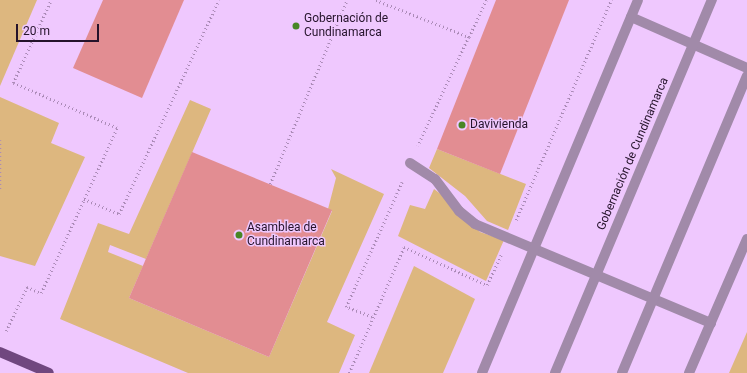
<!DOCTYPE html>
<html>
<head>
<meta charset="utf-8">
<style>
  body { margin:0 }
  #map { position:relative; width:747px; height:373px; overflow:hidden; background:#efc8fe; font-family:Roboto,sans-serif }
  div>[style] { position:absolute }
  .green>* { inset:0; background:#ddb77f }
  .building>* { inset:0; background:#e28d92 }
  .path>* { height:2.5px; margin-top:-1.25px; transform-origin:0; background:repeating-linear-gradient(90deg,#ab8bb7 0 1px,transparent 0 4px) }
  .service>* { height:10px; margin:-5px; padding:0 5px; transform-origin:5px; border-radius:5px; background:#a18aa9 }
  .primary>* { height:10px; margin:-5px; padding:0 5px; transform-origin:5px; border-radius:5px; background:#70477f }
  .dots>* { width:11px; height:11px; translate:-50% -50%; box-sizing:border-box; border:2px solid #efc8fe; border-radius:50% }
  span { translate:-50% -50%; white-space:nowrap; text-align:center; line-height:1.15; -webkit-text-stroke:3px #efc8fe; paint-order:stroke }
  .poi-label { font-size:12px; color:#25132b }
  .left { translate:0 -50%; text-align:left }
  .street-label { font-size:12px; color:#25132b }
  .scale { position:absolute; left:16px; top:24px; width:83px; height:18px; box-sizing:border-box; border:2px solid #25132b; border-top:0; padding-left:5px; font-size:12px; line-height:14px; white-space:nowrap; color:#25132b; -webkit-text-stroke:3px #efc8fe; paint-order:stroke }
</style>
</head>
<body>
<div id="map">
  <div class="green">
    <div style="clip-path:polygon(0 0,37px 0,0 86px)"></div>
    <div style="clip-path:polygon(0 97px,59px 123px,51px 143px,85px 157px,35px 266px,0 256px)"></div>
    <div style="clip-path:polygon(190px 100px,211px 109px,146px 259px,110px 245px,108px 252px,143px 266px,129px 298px,269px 357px,332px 211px,328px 209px,336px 178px,331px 169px,384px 194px,327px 322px,355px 335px,339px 373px,188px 373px,60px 319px,98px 223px,129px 234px)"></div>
    <div style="clip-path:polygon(437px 149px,526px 184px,508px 230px,487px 221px,465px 196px,429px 168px)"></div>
    <div style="clip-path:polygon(434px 189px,458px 207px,480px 232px,504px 240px,486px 281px,398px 236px,410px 205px,425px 209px)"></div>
    <div style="clip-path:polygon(414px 266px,475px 299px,443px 373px,369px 373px)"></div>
    <div style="clip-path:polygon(747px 332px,747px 373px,729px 373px)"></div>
  </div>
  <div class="building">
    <div style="clip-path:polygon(103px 0,184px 0,142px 98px,73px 68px)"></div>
    <div style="clip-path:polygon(496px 0,569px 0,500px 174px,437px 149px)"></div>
    <div style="clip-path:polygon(192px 152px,332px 210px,269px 357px,129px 298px)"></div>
  </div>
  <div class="path">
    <div style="left:376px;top:0;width:100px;rotate:21.7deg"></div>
    <div style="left:469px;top:37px;width:120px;rotate:115.1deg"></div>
    <div style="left:469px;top:37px;width:41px;rotate:-65.3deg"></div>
    <div style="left:0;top:140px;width:51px;rotate:90deg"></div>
    <div style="left:270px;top:184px;width:199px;rotate:-67.3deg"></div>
    <div style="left:84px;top:199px;width:38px;rotate:23deg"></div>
    <div style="left:119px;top:214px;width:236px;rotate:-65deg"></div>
    <div style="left:516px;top:220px;width:240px;rotate:-66.6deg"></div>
    <div style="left:372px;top:317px;width:28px;rotate:-159deg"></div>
    <div style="left:346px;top:307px;width:137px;rotate:-65.9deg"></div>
    <div style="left:6px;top:331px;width:49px;rotate:-64.5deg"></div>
    <div style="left:27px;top:287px;width:15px;rotate:23deg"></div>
    <div style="left:41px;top:293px;width:182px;rotate:-65.3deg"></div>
    <div style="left:117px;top:128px;width:113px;rotate:-156.6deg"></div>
    <div style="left:13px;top:83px;width:91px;rotate:-65.4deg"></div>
    <div style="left:349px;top:373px;width:137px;rotate:-66.4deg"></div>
    <div style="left:404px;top:247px;width:91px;rotate:24.6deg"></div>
    <div style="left:487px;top:285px;width:33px;rotate:-65deg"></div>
  </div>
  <div class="service">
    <div style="left:631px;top:17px;width:127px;rotate:23.7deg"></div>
    <div style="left:410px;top:163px;width:30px;rotate:33deg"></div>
    <div style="left:435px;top:179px;width:40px;rotate:53deg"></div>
    <div style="left:459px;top:211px;width:21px;rotate:39deg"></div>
    <div style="left:475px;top:224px;width:256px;rotate:22.8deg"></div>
    <div style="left:482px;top:373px;width:404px;rotate:-67.3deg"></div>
    <div style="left:555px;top:373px;width:405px;rotate:-67.2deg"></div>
    <div style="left:622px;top:373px;width:322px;rotate:-67.2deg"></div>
    <div style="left:689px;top:373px;width:146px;rotate:-66.6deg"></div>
  </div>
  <div class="primary">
    <div style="left:0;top:352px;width:53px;rotate:23.2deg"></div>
  </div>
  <div class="dots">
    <div style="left:296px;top:26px;background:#488626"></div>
    <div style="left:462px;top:125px;background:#488626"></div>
    <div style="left:239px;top:235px;background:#488626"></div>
  </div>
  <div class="poi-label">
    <span class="left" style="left:304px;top:26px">Gobernación de<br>Cundinamarca</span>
    <span class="left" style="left:470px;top:125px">Davivienda</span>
    <span class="left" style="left:247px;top:235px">Asamblea de<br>Cundinamarca</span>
  </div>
  <div class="street-label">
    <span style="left:633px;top:154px;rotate:-67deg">Gobernación de Cundinamarca</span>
  </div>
  <div class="scale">20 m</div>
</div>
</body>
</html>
